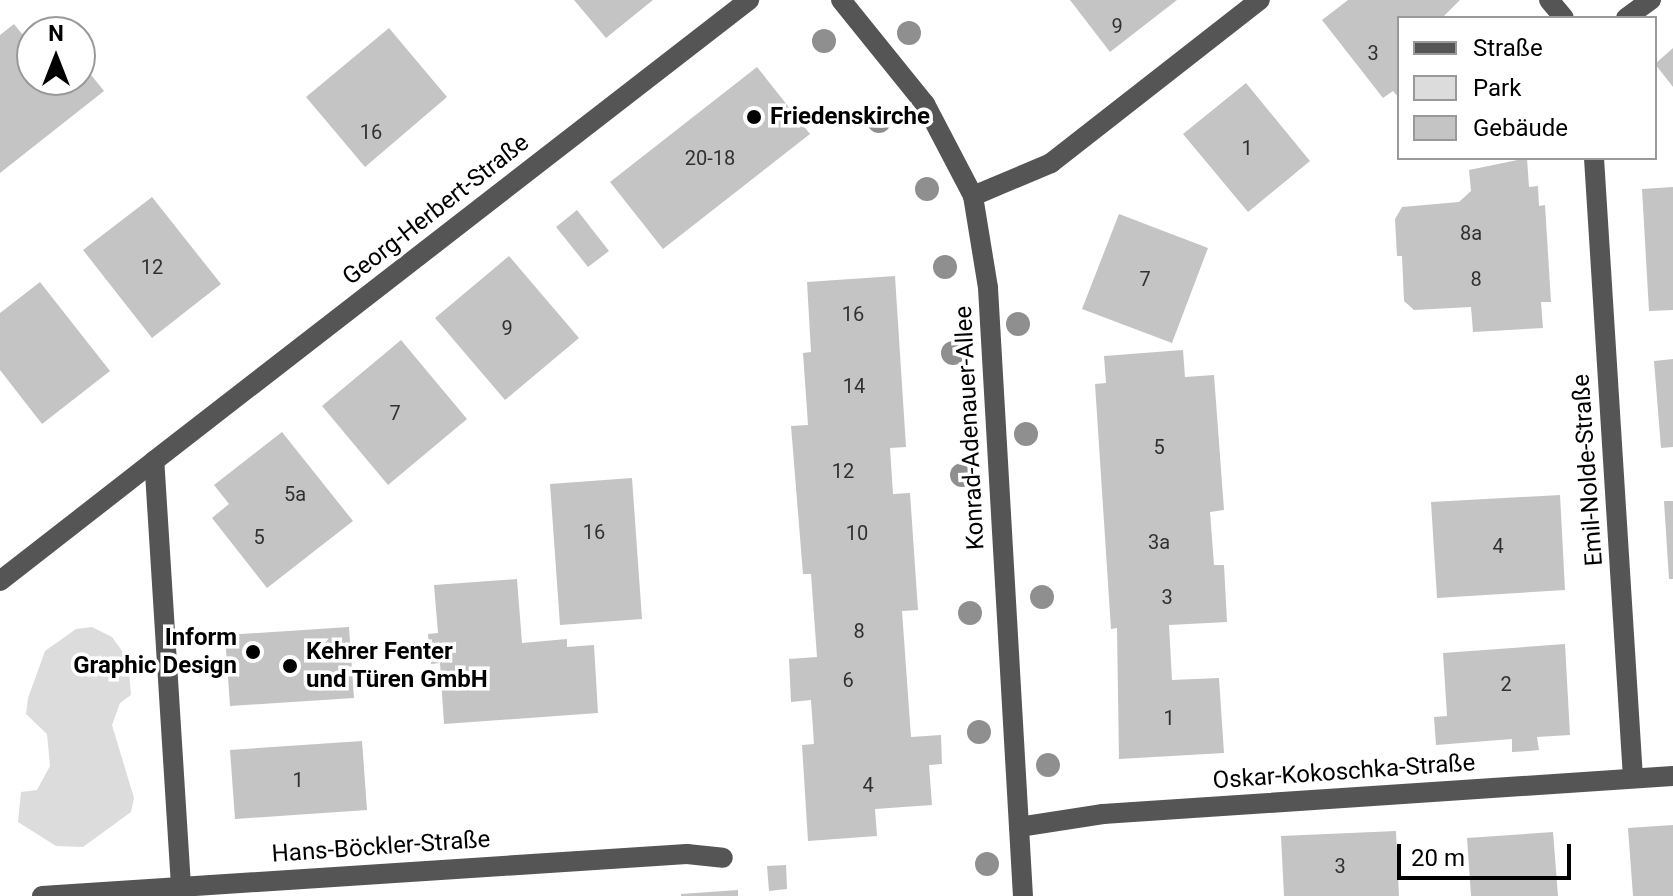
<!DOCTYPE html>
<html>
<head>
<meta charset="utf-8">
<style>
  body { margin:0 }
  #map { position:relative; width:1673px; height:896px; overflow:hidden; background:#fff; font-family:Roboto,sans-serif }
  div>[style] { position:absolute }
  .green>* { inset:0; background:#dcdcdc }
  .building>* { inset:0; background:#c4c4c4 }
  .minor>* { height:20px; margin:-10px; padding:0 10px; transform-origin:10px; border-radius:10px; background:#555 }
  .trees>* { width:24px; height:24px; margin:-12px; border-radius:50%; background:#8f8f8f }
  .dots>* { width:22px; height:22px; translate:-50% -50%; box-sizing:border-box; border:4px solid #fff; border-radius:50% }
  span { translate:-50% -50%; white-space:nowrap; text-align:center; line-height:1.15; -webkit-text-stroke:7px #fff; paint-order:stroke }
  .number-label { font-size:20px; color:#313131 }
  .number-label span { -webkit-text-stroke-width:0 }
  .poi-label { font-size:24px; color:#000; font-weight:700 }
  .left { translate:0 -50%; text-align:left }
  .right { translate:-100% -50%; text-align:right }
  .street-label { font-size:24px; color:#000 }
  .legend { position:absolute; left:1397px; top:16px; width:260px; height:144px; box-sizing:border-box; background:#fff; border:2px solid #999; margin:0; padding:10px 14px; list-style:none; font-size:24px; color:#000 }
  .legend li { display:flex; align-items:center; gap:16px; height:40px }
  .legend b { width:40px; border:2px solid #999 }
  .north { position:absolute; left:16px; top:16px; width:80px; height:80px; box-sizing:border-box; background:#fff; border:2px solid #999; border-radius:50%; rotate:0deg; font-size:22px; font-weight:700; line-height:32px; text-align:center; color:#000 }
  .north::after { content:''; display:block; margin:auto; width:28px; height:36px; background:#000; clip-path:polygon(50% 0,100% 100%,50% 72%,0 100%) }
  .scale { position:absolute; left:1397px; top:844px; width:174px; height:36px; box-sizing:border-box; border:4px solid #000; border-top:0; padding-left:10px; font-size:24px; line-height:28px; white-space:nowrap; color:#000; -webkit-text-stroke:6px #fff; paint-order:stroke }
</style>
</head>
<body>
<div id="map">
  <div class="green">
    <div style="clip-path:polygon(92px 627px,112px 637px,128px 659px,131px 695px,120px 703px,112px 725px,134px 798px,131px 812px,83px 847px,56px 846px,18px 822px,21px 792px,37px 790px,50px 766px,47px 734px,26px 714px,28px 698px,45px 651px,76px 629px)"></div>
  </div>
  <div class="building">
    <div style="clip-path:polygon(574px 0,653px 0,606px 38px)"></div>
    <div style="clip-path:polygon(1070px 0,1177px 0,1110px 52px)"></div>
    <div style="clip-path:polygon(1348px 0,1460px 0,1442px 18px,1399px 18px,1399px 98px,1393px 91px,1383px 98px,1322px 20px)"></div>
    <div style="clip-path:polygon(14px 24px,27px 40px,32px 36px,32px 80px,80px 80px,80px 61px,104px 91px,0 173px,0 35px)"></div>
    <div style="clip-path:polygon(389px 28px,447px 97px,365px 167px,306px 97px)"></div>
    <div style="clip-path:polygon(1673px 48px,1673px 87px,1655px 64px)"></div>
    <div style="clip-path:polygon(757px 67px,810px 134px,663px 249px,610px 182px)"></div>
    <div style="clip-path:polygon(1246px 83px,1310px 161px,1248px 212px,1183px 134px)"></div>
    <div style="clip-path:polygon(1527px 158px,1529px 187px,1538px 186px,1539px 206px,1545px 205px,1551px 302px,1541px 302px,1543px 328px,1473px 332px,1471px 307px,1414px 310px,1404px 301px,1402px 256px,1397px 256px,1395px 219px,1402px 207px,1459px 202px,1471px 191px,1469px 170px)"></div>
    <div style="clip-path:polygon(1673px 187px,1673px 310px,1649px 311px,1642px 189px)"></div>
    <div style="clip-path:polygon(152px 197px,221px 284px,152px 338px,83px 250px)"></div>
    <div style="clip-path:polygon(577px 210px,609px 251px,588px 267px,556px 227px)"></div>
    <div style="clip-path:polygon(1119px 214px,1208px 248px,1172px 343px,1082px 309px)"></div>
    <div style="clip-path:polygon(509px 256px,579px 338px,505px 400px,435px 318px)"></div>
    <div style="clip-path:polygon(895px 276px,906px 447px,890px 448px,893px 494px,910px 493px,918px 610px,902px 611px,911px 737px,941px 735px,942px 764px,929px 765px,932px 805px,875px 809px,877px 836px,808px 841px,802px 745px,814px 744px,811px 700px,791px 702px,789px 659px,817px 657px,811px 574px,803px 574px,791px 426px,808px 425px,803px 353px,811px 352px,807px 282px)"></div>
    <div style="clip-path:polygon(40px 282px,110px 371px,42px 424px,0 370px,0 313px)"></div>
    <div style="clip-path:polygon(401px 340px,467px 419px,388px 485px,322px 406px)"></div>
    <div style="clip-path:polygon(1183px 350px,1185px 377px,1214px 375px,1224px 510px,1210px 512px,1214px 565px,1224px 565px,1227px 622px,1169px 625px,1172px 680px,1219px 678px,1224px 753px,1119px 759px,1117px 628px,1111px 629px,1095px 384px,1106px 383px,1104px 356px)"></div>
    <div style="clip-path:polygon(1673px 359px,1673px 447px,1661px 448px,1654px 361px)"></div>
    <div style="clip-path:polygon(282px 432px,353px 521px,267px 588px,212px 518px,229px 504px,214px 485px)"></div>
    <div style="clip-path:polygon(632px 478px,642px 619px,560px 625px,550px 484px)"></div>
    <div style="clip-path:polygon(1560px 495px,1565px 590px,1437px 598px,1431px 502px)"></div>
    <div style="clip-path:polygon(1664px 501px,1673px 501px,1673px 579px,1669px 579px)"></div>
    <div style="clip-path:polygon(517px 579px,522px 643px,567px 639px,567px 647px,594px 645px,598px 713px,444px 724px,440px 663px,431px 664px,428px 634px,438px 633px,434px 585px)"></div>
    <div style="clip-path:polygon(349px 627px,354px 698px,230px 706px,225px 635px)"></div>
    <div style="clip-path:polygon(1565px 644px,1570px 735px,1537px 737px,1539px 750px,1529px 751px,1512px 752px,1512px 739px,1436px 745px,1434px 717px,1447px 716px,1443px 653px)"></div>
    <div style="clip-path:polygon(362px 741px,367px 810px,235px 819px,230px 750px)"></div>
    <div style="clip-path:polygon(1673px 825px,1673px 896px,1633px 896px,1628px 828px)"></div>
    <div style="clip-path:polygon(1396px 831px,1399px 896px,1284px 896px,1281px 836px)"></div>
    <div style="clip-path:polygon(1553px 832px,1558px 896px,1471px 896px,1467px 838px)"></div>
    <div style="clip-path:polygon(786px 865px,787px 889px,769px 891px,767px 866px)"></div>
    <div style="clip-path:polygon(738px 890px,738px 896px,681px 896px,681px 894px)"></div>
  </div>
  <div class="minor">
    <div style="left:841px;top:0;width:134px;rotate:51.1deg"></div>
    <div style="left:925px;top:104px;width:104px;rotate:62.4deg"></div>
    <div style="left:973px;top:196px;width:93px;rotate:80.7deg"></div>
    <div style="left:988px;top:288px;width:609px;rotate:86.71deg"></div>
    <div style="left:1549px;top:0;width:23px;rotate:50deg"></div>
    <div style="left:1626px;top:18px;width:31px;rotate:-36deg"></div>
    <div style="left:1594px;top:158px;width:621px;rotate:86.4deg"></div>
    <div style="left:973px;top:196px;width:85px;rotate:-22.9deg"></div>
    <div style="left:1051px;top:163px;width:265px;rotate:-38deg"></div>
    <div style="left:0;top:581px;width:195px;rotate:-37.9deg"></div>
    <div style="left:1019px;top:827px;width:85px;rotate:-8.8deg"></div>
    <div style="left:1103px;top:814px;width:571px;rotate:-3.81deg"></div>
    <div style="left:181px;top:886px;width:426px;rotate:-93.6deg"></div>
    <div style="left:154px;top:461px;width:753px;rotate:-37.77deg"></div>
    <div style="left:42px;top:896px;width:646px;rotate:-3.73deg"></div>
    <div style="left:687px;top:854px;width:36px;rotate:6deg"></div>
  </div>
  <div class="trees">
    <div style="left:909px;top:33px"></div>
    <div style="left:824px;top:41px"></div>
    <div style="left:879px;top:121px"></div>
    <div style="left:927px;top:189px"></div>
    <div style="left:945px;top:267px"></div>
    <div style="left:1018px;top:324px"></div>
    <div style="left:953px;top:353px"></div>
    <div style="left:1026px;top:434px"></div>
    <div style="left:962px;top:475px"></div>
    <div style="left:1042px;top:597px"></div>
    <div style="left:970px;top:613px"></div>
    <div style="left:979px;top:732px"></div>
    <div style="left:1048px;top:765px"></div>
    <div style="left:987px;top:864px"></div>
  </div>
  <div class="dots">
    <div style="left:754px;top:117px;background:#000"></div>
    <div style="left:253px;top:652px;background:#000"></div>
    <div style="left:290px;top:666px;background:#000"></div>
  </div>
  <div class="number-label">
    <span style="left:1117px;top:26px">9</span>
    <span style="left:1373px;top:53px">3</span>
    <span style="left:371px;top:132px">16</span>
    <span style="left:1247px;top:148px">1</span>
    <span style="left:710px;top:158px">20-18</span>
    <span style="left:1471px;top:233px">8a</span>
    <span style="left:152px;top:267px">12</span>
    <span style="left:1145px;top:279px">7</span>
    <span style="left:1476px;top:279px">8</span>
    <span style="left:853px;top:314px">16</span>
    <span style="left:507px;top:328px">9</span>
    <span style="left:854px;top:386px">14</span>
    <span style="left:395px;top:413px">7</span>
    <span style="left:1159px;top:447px">5</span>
    <span style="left:843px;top:471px">12</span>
    <span style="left:295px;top:494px">5a</span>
    <span style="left:594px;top:532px">16</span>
    <span style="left:857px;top:533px">10</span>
    <span style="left:259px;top:537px">5</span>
    <span style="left:1159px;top:542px">3a</span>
    <span style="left:1498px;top:546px">4</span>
    <span style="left:1167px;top:597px">3</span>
    <span style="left:859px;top:631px">8</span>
    <span style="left:848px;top:680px">6</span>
    <span style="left:1506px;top:684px">2</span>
    <span style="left:1169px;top:718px">1</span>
    <span style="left:298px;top:780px">1</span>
    <span style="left:868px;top:785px">4</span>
    <span style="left:1340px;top:866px">3</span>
  </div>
  <div class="poi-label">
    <span class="left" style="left:770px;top:117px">Friedenskirche</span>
    <span class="right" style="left:237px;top:652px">Inform<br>Graphic Design</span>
    <span class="left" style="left:306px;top:666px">Kehrer Fenter<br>und Türen GmbH</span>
  </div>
  <div class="street-label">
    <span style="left:436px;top:210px;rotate:-38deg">Georg-Herbert-Straße</span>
    <span style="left:970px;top:428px;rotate:-93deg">Konrad-Adenauer-Allee</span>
    <span style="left:1588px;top:470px;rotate:-94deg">Emil-Nolde-Straße</span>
    <span style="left:1344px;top:772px;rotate:-4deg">Oskar-Kokoschka-Straße</span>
    <span style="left:381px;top:847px;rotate:-4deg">Hans-Böckler-Straße</span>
  </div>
  <ul class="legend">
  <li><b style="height:10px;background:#555"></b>Straße</li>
  <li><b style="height:22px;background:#dcdcdc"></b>Park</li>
  <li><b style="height:22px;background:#c4c4c4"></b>Gebäude</li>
  </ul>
  <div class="north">N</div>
  <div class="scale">20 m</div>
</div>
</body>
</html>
